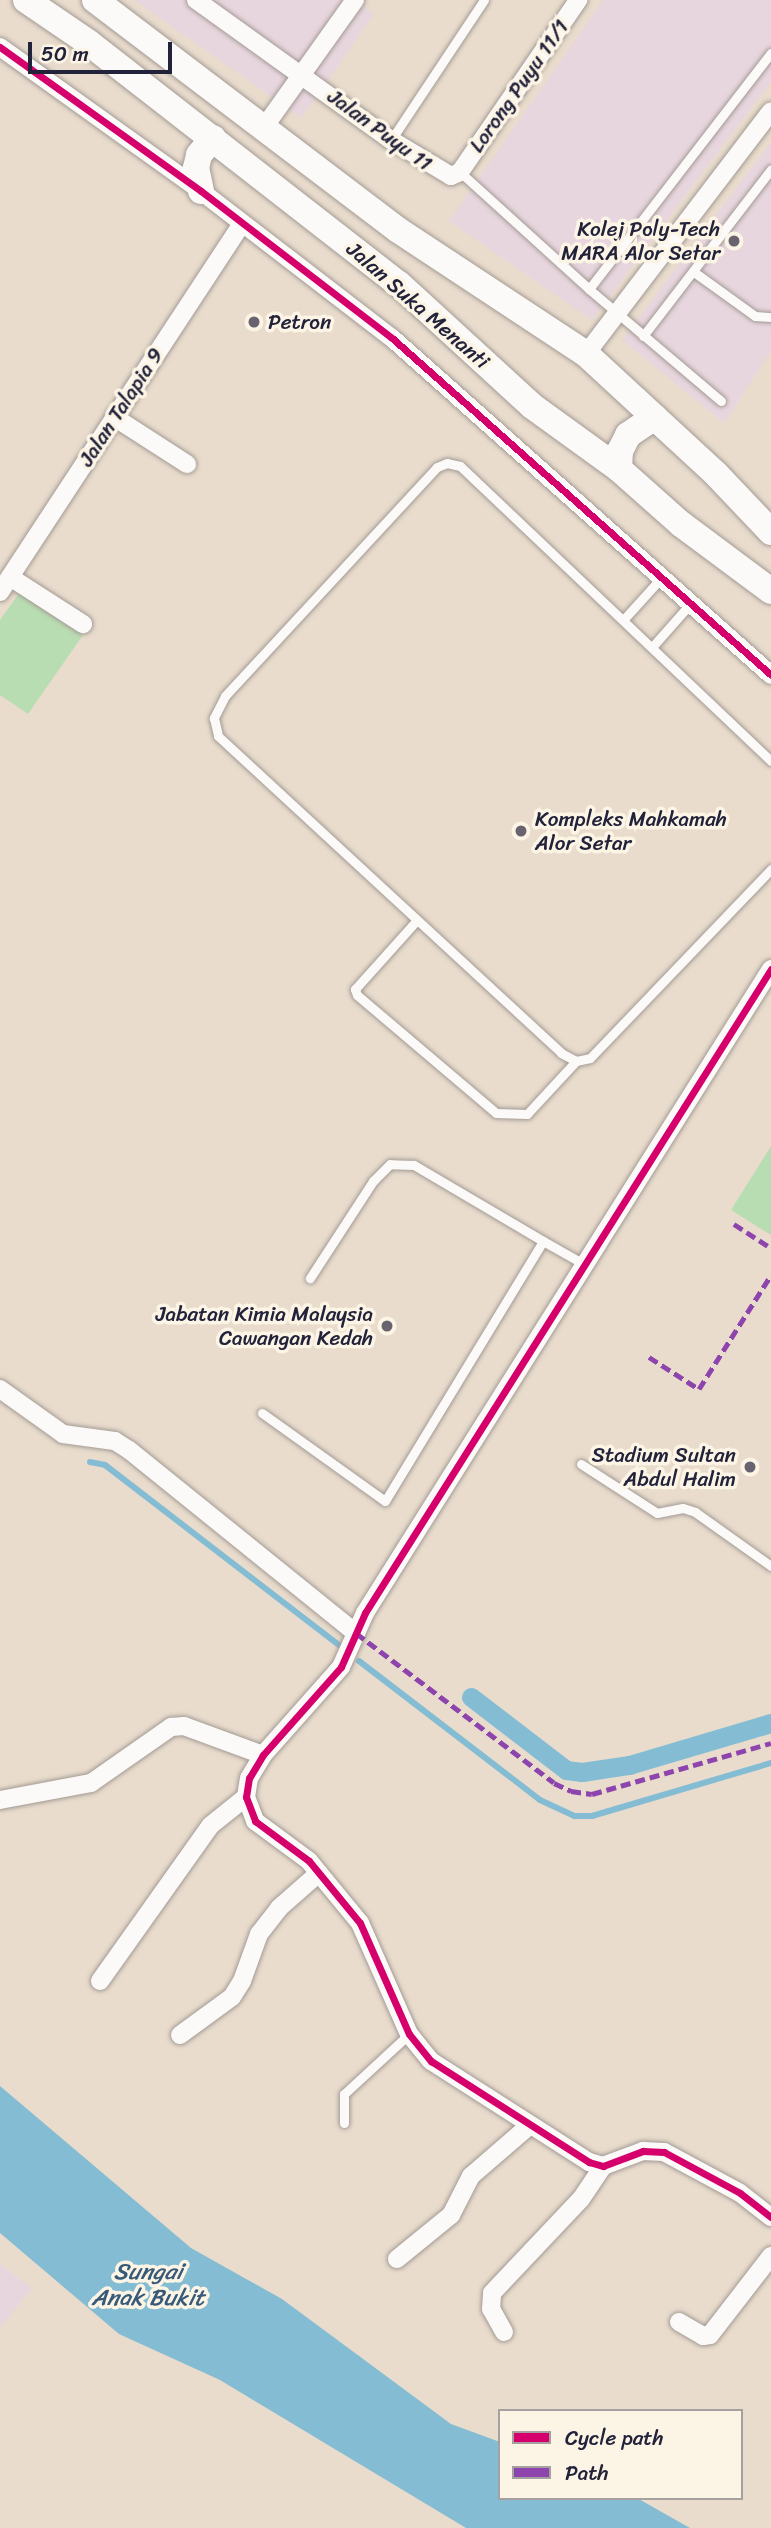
<!DOCTYPE html>
<html>
<head>
<meta charset="utf-8">
<style>
  body { margin:0 }
  #map { position:relative; width:771px; height:2528px; overflow:hidden; background:#e9dccd; font-family:Sriracha,sans-serif }
  div>[style] { position:absolute }
  .built>* { inset:0; background:#e8d6df }
  .green>* { inset:0; background:#b9ddb2 }
  .water>* { inset:0; background:#84bcd3 }
  .stream>* { height:6px; margin:-3px; padding:0 3px; transform-origin:3px; border-radius:3px; background:#84bcd3 }
  .canal>* { height:19px; margin:-9.5px; padding:0 9.5px; transform-origin:9.5px; border-radius:9.5px; background:#84bcd3 }
  .roads { filter:drop-shadow(0 0 2px #a39b95) drop-shadow(0 0 2px #a39b95) }
  .lane>* { height:9px; margin:-4.5px; padding:0 4.5px; transform-origin:4.5px; border-radius:4.5px; background:#fcfaf8 }
  .street>* { height:18px; margin:-9px; padding:0 9px; transform-origin:9px; border-radius:9px; background:#fcfaf8 }
  .secondary>* { height:26px; margin:-13px; padding:0 13px; transform-origin:13px; border-radius:13px; background:#fcfaf8 }
  .quiet>* { height:5px; margin-top:-2.5px; transform-origin:0; background:repeating-linear-gradient(90deg,#8e44ad 0 10px,transparent 0 15px) }
  .cycleway>* { height:7px; margin:-3.5px; padding:0 3.5px; transform-origin:3.5px; border-radius:3.5px; background:#d6006c }
  .dots>* { width:19px; height:19px; translate:-50% -50%; box-sizing:border-box; border:4px solid #fcf5e5; border-radius:50% }
  span { translate:-50% -50%; white-space:nowrap; text-align:center; line-height:1.15; -webkit-text-stroke:7px #fcf5e5; paint-order:stroke }
  .street-label { font-size:21px; color:#22223b }
  .poi-label { font-size:21px; color:#22223b }
  .right { translate:-100% -50%; text-align:right }
  .left { translate:0 -50%; text-align:left }
  .water-label { font-size:23px; color:#385a79; font-style:italic }
  .legend { position:absolute; left:498px; top:2409px; width:245px; height:91px; box-sizing:border-box; background:#fcf5e5; border:2px solid #a5a1a1; margin:0; padding:9px 12px; list-style:none; font-size:21px; color:#22223b }
  .legend li { display:flex; align-items:center; gap:14px; height:35px }
  .legend b { width:35px; border:2px solid #a5a1a1 }
  .scale { position:absolute; left:28px; top:42px; width:144px; height:32px; box-sizing:border-box; border:4px solid #22223b; border-top:0; padding-left:9px; font-size:21px; line-height:24px; white-space:nowrap; color:#22223b; -webkit-text-stroke:5px #fcf5e5; paint-order:stroke }
</style>
</head>
<body>
<div id="map">
  <div class="built">
    <div style="clip-path:polygon(134px 0,353px 0,374px 14px,302px 118px)"></div>
    <div style="clip-path:polygon(603px 0,771px 0,771px 82px,592px 320px,449px 221px)"></div>
    <div style="clip-path:polygon(771px 142px,771px 351px,724px 423px,622px 340px)"></div>
    <div style="clip-path:polygon(0 2264px,32px 2288px,0 2328px)"></div>
  </div>
  <div class="green">
    <div style="clip-path:polygon(20px 592px,83px 635px,28px 714px,0 695px,0 620px)"></div>
    <div style="clip-path:polygon(771px 1146px,771px 1235px,731px 1210px)"></div>
  </div>
  <div class="water">
    <div style="clip-path:polygon(0 2086px,191px 2248px,282px 2299px,451px 2424px,500px 2442px,500px 2498px,637px 2498px,690px 2528px,466px 2528px,220px 2380px,119px 2334px,0 2233px)"></div>
  </div>
  <div class="stream">
    <div style="left:90px;top:1462px;width:15px;rotate:11deg"></div>
    <div style="left:105px;top:1465px;width:295px;rotate:37.6deg"></div>
    <div style="left:359px;top:1661px;width:228px;rotate:37.5deg"></div>
    <div style="left:540px;top:1800px;width:38px;rotate:25deg"></div>
    <div style="left:575px;top:1816px;width:17px"></div>
    <div style="left:592px;top:1816px;width:187px;rotate:-16.5deg"></div>
  </div>
  <div class="canal">
    <div style="left:471px;top:1697px;width:120px;rotate:37.5deg"></div>
    <div style="left:566px;top:1770px;width:16px;rotate:7deg"></div>
    <div style="left:582px;top:1772px;width:48px;rotate:-8.5deg"></div>
    <div style="left:629px;top:1765px;width:148px;rotate:-16.5deg"></div>
  </div>
  <div class="roads">
    <div class="lane">
      <div style="left:391px;top:140px;width:168px;rotate:-56.4deg"></div>
      <div style="left:460px;top:172px;width:174px;rotate:42.2deg"></div>
      <div style="left:694px;top:272px;width:75px;rotate:35.8deg"></div>
      <div style="left:755px;top:316px;width:16px;rotate:4deg"></div>
      <div style="left:643px;top:336px;width:210px;rotate:-52.5deg"></div>
      <div style="left:721px;top:401px;width:173px;rotate:-139.7deg"></div>
      <div style="left:589px;top:289px;width:298px;rotate:-52.4deg"></div>
      <div style="left:624px;top:619px;width:57px;rotate:-47.9deg"></div>
      <div style="left:653px;top:646px;width:57px;rotate:-48.5deg"></div>
      <div style="left:771px;top:761px;width:429px;rotate:-136.5deg"></div>
      <div style="left:460px;top:466px;width:13px;rotate:-167deg"></div>
      <div style="left:447px;top:463px;width:11px;rotate:158deg"></div>
      <div style="left:437px;top:467px;width:312px;rotate:132.8deg"></div>
      <div style="left:225px;top:696px;width:25px;rotate:117deg"></div>
      <div style="left:214px;top:718px;width:18px;rotate:77deg"></div>
      <div style="left:218px;top:736px;width:467px;rotate:42.7deg"></div>
      <div style="left:561px;top:1053px;width:17px;rotate:28deg"></div>
      <div style="left:576px;top:1061px;width:14px;rotate:-12deg"></div>
      <div style="left:590px;top:1058px;width:262px;rotate:-46.2deg"></div>
      <div style="left:417px;top:920px;width:93px;rotate:131.9deg"></div>
      <div style="left:355px;top:989px;width:6px;rotate:72deg"></div>
      <div style="left:357px;top:995px;width:182px;rotate:40.3deg"></div>
      <div style="left:496px;top:1113px;width:31px;rotate:2deg"></div>
      <div style="left:527px;top:1114px;width:72px;rotate:-47.2deg"></div>
      <div style="left:543px;top:1241px;width:45px;rotate:29.4deg"></div>
      <div style="left:262px;top:1413px;width:151px;rotate:35.6deg"></div>
      <div style="left:385px;top:1501px;width:304px;rotate:-58.7deg"></div>
      <div style="left:543px;top:1241px;width:150px;rotate:-149.5deg"></div>
      <div style="left:414px;top:1165px;width:24px;rotate:-178deg"></div>
      <div style="left:390px;top:1164px;width:24px;rotate:135deg"></div>
      <div style="left:373px;top:1181px;width:116px;rotate:123deg"></div>
      <div style="left:581px;top:1464px;width:90px;rotate:32.8deg"></div>
      <div style="left:657px;top:1513px;width:26px;rotate:-11deg"></div>
      <div style="left:683px;top:1508px;width:13px;rotate:18deg"></div>
      <div style="left:695px;top:1512px;width:93px;rotate:35.4deg"></div>
      <div style="left:344px;top:2123px;width:29px;rotate:-90deg"></div>
      <div style="left:344px;top:2094px;width:88px;rotate:-42.7deg"></div>
    </div>
    <div class="street">
      <div style="left:196px;top:0;width:240px;rotate:35.7deg"></div>
      <div style="left:391px;top:140px;width:70px;rotate:31deg"></div>
      <div style="left:451px;top:176px;width:10px;rotate:-24deg"></div>
      <div style="left:460px;top:172px;width:209px;rotate:-55.5deg"></div>
      <div style="left:0;top:47px;width:247px;rotate:35.6deg"></div>
      <div style="left:201px;top:191px;width:241px;rotate:37.6deg"></div>
      <div style="left:392px;top:338px;width:507px;rotate:41.64deg"></div>
      <div style="left:265px;top:126px;width:155px;rotate:-54.5deg"></div>
      <div style="left:586px;top:354px;width:305px;rotate:-52.7deg"></div>
      <div style="left:114px;top:417px;width:87px;rotate:32.8deg"></div>
      <div style="left:10px;top:577px;width:87px;rotate:32.8deg"></div>
      <div style="left:0;top:592px;width:441px;rotate:-56.7deg"></div>
      <div style="left:771px;top:969px;width:761px;rotate:122.23deg"></div>
      <div style="left:365px;top:1613px;width:59px;rotate:114deg"></div>
      <div style="left:341px;top:1667px;width:118px;rotate:131.6deg"></div>
      <div style="left:263px;top:1755px;width:27px;rotate:121deg"></div>
      <div style="left:249px;top:1778px;width:19px;rotate:99deg"></div>
      <div style="left:246px;top:1797px;width:26px;rotate:69deg"></div>
      <div style="left:255px;top:1821px;width:67px;rotate:36.5deg"></div>
      <div style="left:309px;top:1861px;width:80px;rotate:50.6deg"></div>
      <div style="left:360px;top:1923px;width:121px;rotate:66.2deg"></div>
      <div style="left:409px;top:2034px;width:35px;rotate:51deg"></div>
      <div style="left:431px;top:2061px;width:188px;rotate:32.6deg"></div>
      <div style="left:589px;top:2162px;width:15px;rotate:16deg"></div>
      <div style="left:603px;top:2166px;width:43px;rotate:-20.6deg"></div>
      <div style="left:643px;top:2151px;width:21px;rotate:3deg"></div>
      <div style="left:664px;top:2152px;width:86px;rotate:28.3deg"></div>
      <div style="left:740px;top:2193px;width:39px;rotate:38deg"></div>
      <div style="left:0;top:1389px;width:77px;rotate:35.5deg"></div>
      <div style="left:63px;top:1434px;width:52px;rotate:7.7deg"></div>
      <div style="left:115px;top:1441px;width:17px;rotate:33deg"></div>
      <div style="left:129px;top:1450px;width:292px;rotate:38.9deg"></div>
      <div style="left:0;top:1800px;width:93px;rotate:-10.6deg"></div>
      <div style="left:91px;top:1783px;width:98px;rotate:-35deg"></div>
      <div style="left:171px;top:1727px;width:13px;rotate:-4deg"></div>
      <div style="left:184px;top:1726px;width:84px;rotate:20.2deg"></div>
      <div style="left:100px;top:1981px;width:191px;rotate:-54.6deg"></div>
      <div style="left:211px;top:1825px;width:45px;rotate:-38.7deg"></div>
      <div style="left:180px;top:2035px;width:64px;rotate:-36.2deg"></div>
      <div style="left:232px;top:1997px;width:19px;rotate:-58deg"></div>
      <div style="left:242px;top:1981px;width:50px;rotate:-70.1deg"></div>
      <div style="left:259px;top:1934px;width:33px;rotate:-52deg"></div>
      <div style="left:279px;top:1908px;width:53px;rotate:-41.2deg"></div>
      <div style="left:397px;top:2259px;width:70px;rotate:-39.2deg"></div>
      <div style="left:451px;top:2215px;width:44px;rotate:-62.9deg"></div>
      <div style="left:471px;top:2176px;width:77px;rotate:-40.8deg"></div>
      <div style="left:679px;top:2322px;width:28px;rotate:30deg"></div>
      <div style="left:703px;top:2336px;width:7px;rotate:-8deg"></div>
      <div style="left:710px;top:2335px;width:100px;rotate:-52.3deg"></div>
      <div style="left:504px;top:2332px;width:26px;rotate:-119deg"></div>
      <div style="left:491px;top:2309px;width:16px;rotate:-86deg"></div>
      <div style="left:492px;top:2293px;width:129px;rotate:-46.6deg"></div>
      <div style="left:581px;top:2199px;width:40px;rotate:-56deg"></div>
    </div>
    <div class="secondary">
      <div style="left:26px;top:0;width:76px;rotate:34.3deg"></div>
      <div style="left:89px;top:43px;width:393px;rotate:37.9deg"></div>
      <div style="left:399px;top:284px;width:180px;rotate:42.5deg"></div>
      <div style="left:532px;top:406px;width:107px;rotate:35.9deg"></div>
      <div style="left:619px;top:469px;width:83px;rotate:41.6deg"></div>
      <div style="left:681px;top:524px;width:112px;rotate:36.7deg"></div>
      <div style="left:95px;top:0;width:380px;rotate:37.2deg"></div>
      <div style="left:398px;top:230px;width:225px;rotate:33.4deg"></div>
      <div style="left:586px;top:354px;width:177px;rotate:42.7deg"></div>
      <div style="left:716px;top:474px;width:80px;rotate:46.5deg"></div>
      <div style="left:201px;top:191px;width:24px;rotate:-102deg"></div>
      <div style="left:196px;top:168px;width:13px;rotate:-77deg"></div>
      <div style="left:199px;top:155px;width:22px;rotate:-51deg"></div>
      <div style="left:619px;top:469px;width:18px;rotate:-87deg"></div>
      <div style="left:620px;top:451px;width:18px;rotate:-63deg"></div>
      <div style="left:628px;top:435px;width:32px;rotate:-34deg"></div>
    </div>
  </div>
  <div class="quiet">
    <div style="left:734px;top:1224px;width:44px;rotate:33deg"></div>
    <div style="left:649px;top:1357px;width:59px;rotate:32.6deg"></div>
    <div style="left:699px;top:1389px;width:135px;rotate:-57.7deg"></div>
    <div style="left:356px;top:1633px;width:248px;rotate:37.1deg"></div>
    <div style="left:554px;top:1783px;width:19px;rotate:25deg"></div>
    <div style="left:571px;top:1791px;width:21px;rotate:8deg"></div>
    <div style="left:592px;top:1794px;width:186px;rotate:-15.9deg"></div>
  </div>
  <div class="cycleway">
    <div style="left:0;top:47px;width:247px;rotate:35.6deg"></div>
    <div style="left:201px;top:191px;width:241px;rotate:37.6deg"></div>
    <div style="left:392px;top:338px;width:507px;rotate:41.64deg"></div>
    <div style="left:771px;top:969px;width:761px;rotate:122.23deg"></div>
    <div style="left:365px;top:1613px;width:59px;rotate:114deg"></div>
    <div style="left:341px;top:1667px;width:118px;rotate:131.6deg"></div>
    <div style="left:263px;top:1755px;width:27px;rotate:121deg"></div>
    <div style="left:249px;top:1778px;width:19px;rotate:99deg"></div>
    <div style="left:246px;top:1797px;width:26px;rotate:69deg"></div>
    <div style="left:255px;top:1821px;width:67px;rotate:36.5deg"></div>
    <div style="left:309px;top:1861px;width:80px;rotate:50.6deg"></div>
    <div style="left:360px;top:1923px;width:121px;rotate:66.2deg"></div>
    <div style="left:409px;top:2034px;width:35px;rotate:51deg"></div>
    <div style="left:431px;top:2061px;width:188px;rotate:32.6deg"></div>
    <div style="left:589px;top:2162px;width:15px;rotate:16deg"></div>
    <div style="left:603px;top:2166px;width:43px;rotate:-20.6deg"></div>
    <div style="left:643px;top:2151px;width:21px;rotate:3deg"></div>
    <div style="left:664px;top:2152px;width:86px;rotate:28.3deg"></div>
    <div style="left:740px;top:2193px;width:39px;rotate:38deg"></div>
  </div>
  <div class="dots">
    <div style="left:734px;top:241px;background:#68636e"></div>
    <div style="left:254px;top:322px;background:#68636e"></div>
    <div style="left:521px;top:831px;background:#68636e"></div>
    <div style="left:387px;top:1326px;background:#68636e"></div>
    <div style="left:750px;top:1467px;background:#68636e"></div>
  </div>
  <div class="street-label">
    <span style="left:519px;top:86px;rotate:-55deg">Lorong Puyu 11/1</span>
    <span style="left:380px;top:130px;rotate:36deg">Jalan Puyu 11</span>
    <span style="left:418px;top:305px;rotate:41deg">Jalan Suka Menanti</span>
    <span style="left:121px;top:407px;rotate:-57deg">Jalan Talapia 9</span>
  </div>
  <div class="poi-label">
    <span class="right" style="left:720px;top:241px">Kolej Poly-Tech<br>MARA Alor Setar</span>
    <span class="left" style="left:268px;top:322px">Petron</span>
    <span class="left" style="left:535px;top:831px">Kompleks Mahkamah<br>Alor Setar</span>
    <span class="right" style="left:373px;top:1326px">Jabatan Kimia Malaysia<br>Cawangan Kedah</span>
    <span class="right" style="left:736px;top:1467px">Stadium Sultan<br>Abdul Halim</span>
  </div>
  <div class="water-label">
    <span style="left:148px;top:2285px">Sungai<br>Anak Bukit</span>
  </div>
  <ul class="legend">
  <li><b style="height:9px;background:#d6006c"></b>Cycle path</li>
  <li><b style="height:9px;background:#8e44ad"></b>Path</li>
  </ul>
  <div class="scale">50 m</div>
</div>
</body>
</html>
